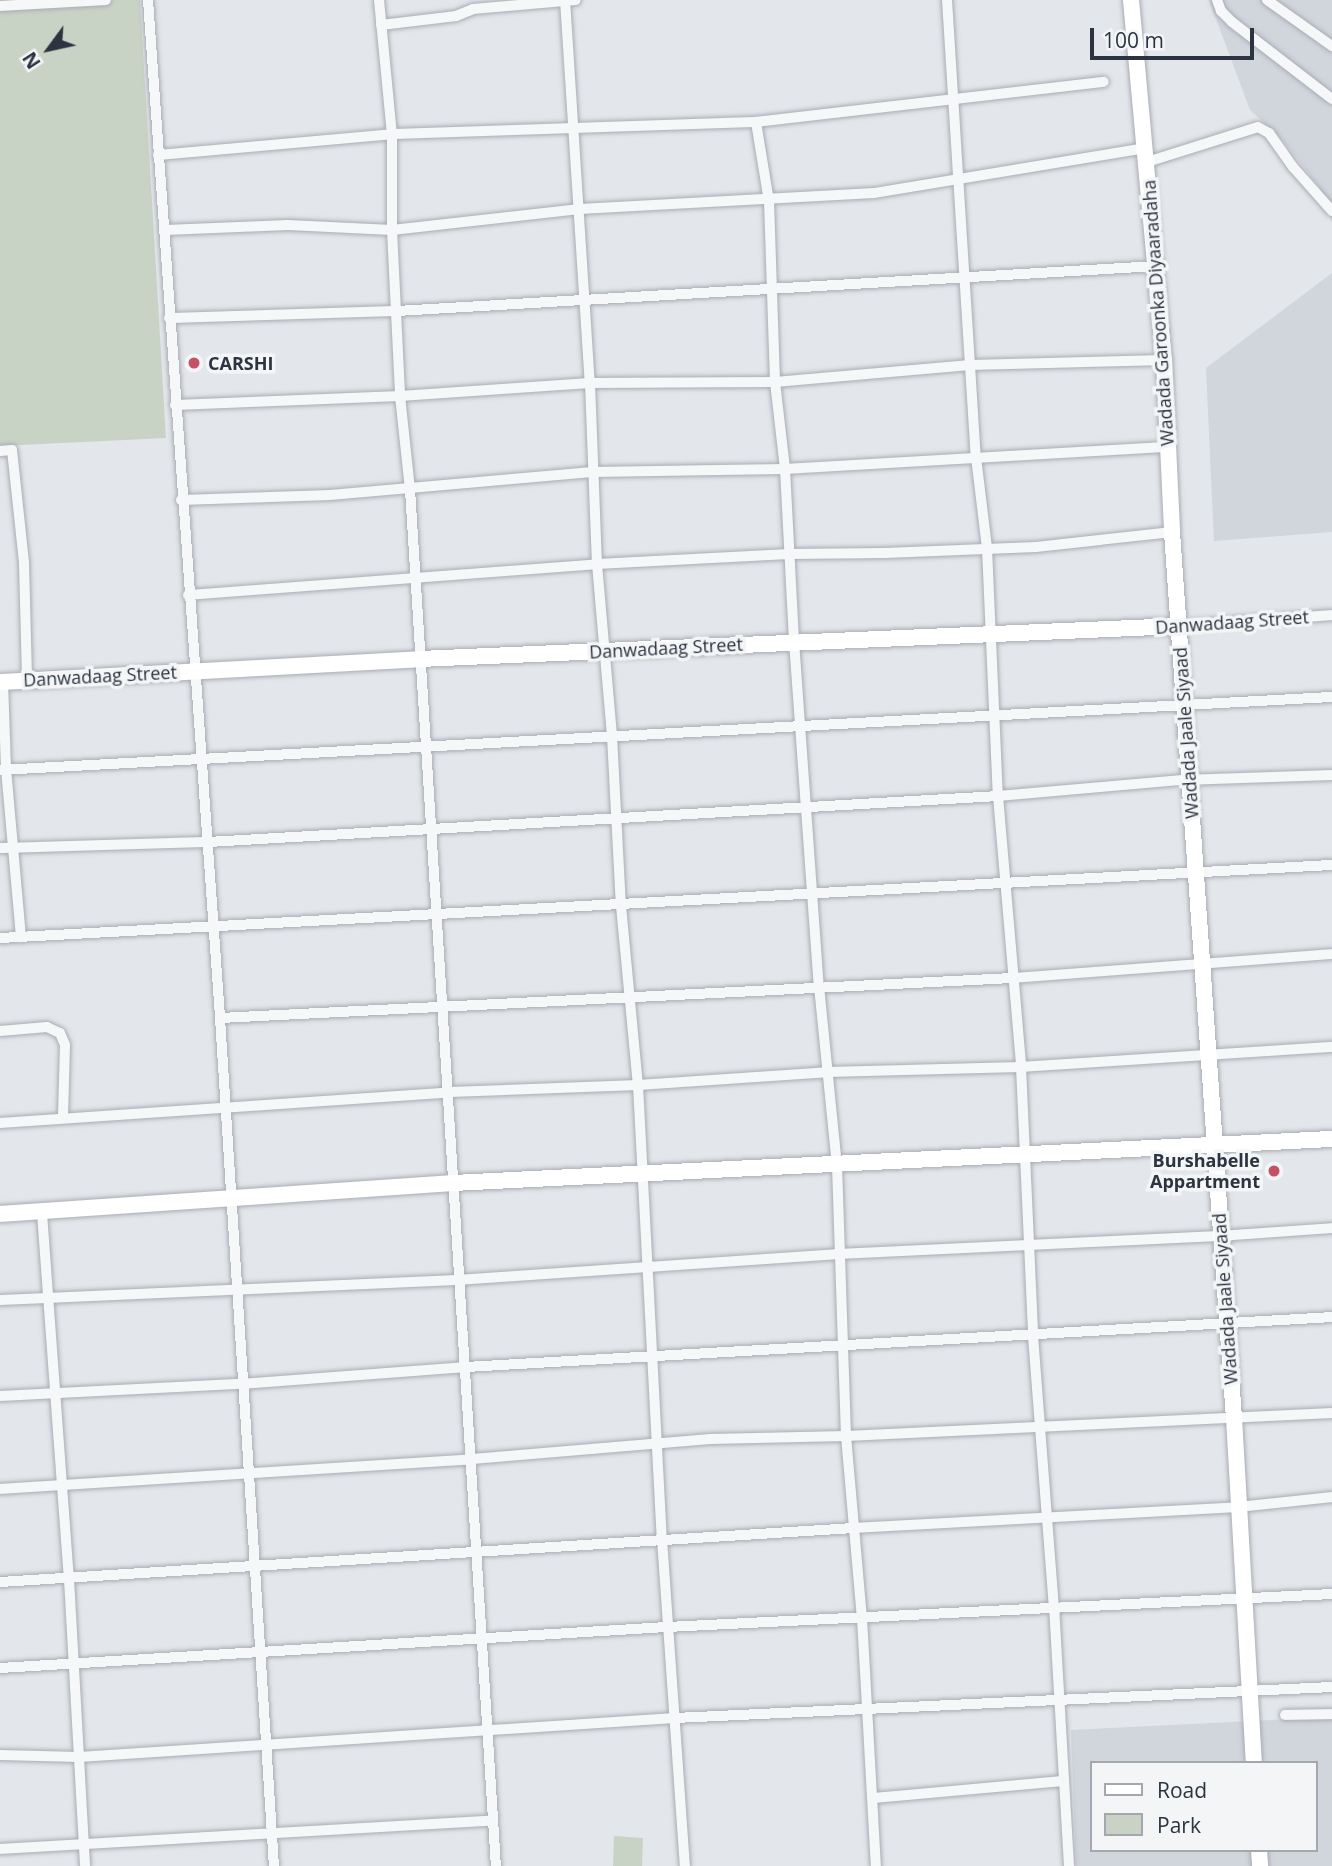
<!DOCTYPE html>
<html>
<head>
<meta charset="utf-8">
<style>
  body { margin:0 }
  #map { position:relative; width:1332px; height:1866px; overflow:hidden; background:#e3e6ea; font-family:"Open Sans",sans-serif }
  div>[style] { position:absolute }
  .built>* { inset:0; background:#d1d5dc }
  .green>* { inset:0; background:#c9d3c5 }
  .roads { filter:drop-shadow(0 0 2px #a8adb4) drop-shadow(0 0 2px #a8adb4) }
  .street>* { height:10px; margin:-5px; padding:0 5px; transform-origin:5px; border-radius:5px; background:#f6f7f9 }
  .secondary>* { height:16px; margin:-8px; padding:0 8px; transform-origin:8px; border-radius:8px; background:#fff }
  .dots>* { width:19px; height:19px; translate:-50% -50%; box-sizing:border-box; border:4px solid #f3f5f7; border-radius:50% }
  span { translate:-50% -50%; white-space:nowrap; text-align:center; line-height:1.15; -webkit-text-stroke:7px #f3f5f7; paint-order:stroke }
  .street-label { font-size:18px; color:#2c3441 }
  .poi-label { font-size:18px; color:#2c3441; font-weight:700 }
  .left { translate:0 -50%; text-align:left }
  .right { translate:-100% -50%; text-align:right }
  .legend { position:absolute; left:1090px; top:1761px; width:228px; height:91px; box-sizing:border-box; background:#f3f5f7; border:2px solid #a3a8ae; margin:0; padding:9px 12px; list-style:none; font-size:21px; color:#2c3441 }
  .legend li { display:flex; align-items:center; gap:14px; height:35px }
  .legend b { width:35px; border:2px solid #a3a8ae }
  .north { position:absolute; left:14px; top:14px; width:70px; height:70px; -webkit-text-stroke:5px #f3f5f7; paint-order:stroke; rotate:237deg; font-size:19px; font-weight:700; line-height:28px; text-align:center; color:#2c3441 }
  .north::after { content:''; display:block; margin:auto; width:24px; height:32px; background:#2c3441; clip-path:polygon(50% 0,100% 100%,50% 72%,0 100%) }
  .scale { position:absolute; left:1090px; top:28px; width:164px; height:32px; box-sizing:border-box; border:4px solid #2c3441; border-top:0; padding-left:9px; font-size:21px; line-height:24px; white-space:nowrap; color:#2c3441; -webkit-text-stroke:5px #f3f5f7; paint-order:stroke }
</style>
</head>
<body>
<div id="map">
  <div class="built">
    <div style="clip-path:polygon(1209px 0,1332px 0,1332px 223px,1320px 188px,1281px 138px,1250px 110px)"></div>
    <div style="clip-path:polygon(1332px 273px,1332px 532px,1214px 541px,1206px 368px)"></div>
    <div style="clip-path:polygon(evenodd,1332px 1717px,1332px 1866px,1076px 1866px,1071px 1730px,1332px 1717px,1092px 1763px,1316px 1763px,1316px 1850px,1092px 1850px,1092px 1763px)"></div>
  </div>
  <div class="green">
    <div style="clip-path:polygon(0 0,140px 0,166px 438px,0 446px)"></div>
    <div style="clip-path:polygon(614px 1836px,643px 1838px,642px 1866px,613px 1866px)"></div>
  </div>
  <div class="roads">
    <div class="street">
      <div style="left:148px;top:0;width:1021px;rotate:85.95deg"></div>
      <div style="left:220px;top:1018px;width:850px;rotate:86.36deg"></div>
      <div style="left:379px;top:0;width:135px;rotate:84.5deg"></div>
      <div style="left:392px;top:134px;width:96px;rotate:90deg"></div>
      <div style="left:392px;top:230px;width:166px;rotate:87.2deg"></div>
      <div style="left:400px;top:396px;width:94px;rotate:83.9deg"></div>
      <div style="left:410px;top:489px;width:1380px;rotate:86.43deg"></div>
      <div style="left:565px;top:0;width:384px;rotate:86.3deg"></div>
      <div style="left:590px;top:383px;width:181px;rotate:87.8deg"></div>
      <div style="left:597px;top:564px;width:173px;rotate:85deg"></div>
      <div style="left:612px;top:736px;width:170px;rotate:87deg"></div>
      <div style="left:621px;top:906px;width:180px;rotate:84.6deg"></div>
      <div style="left:638px;top:1085px;width:455px;rotate:87deg"></div>
      <div style="left:662px;top:1539px;width:328px;rotate:86deg"></div>
      <div style="left:947px;top:0;width:458px;rotate:86.4deg"></div>
      <div style="left:976px;top:457px;width:92px;rotate:83.1deg"></div>
      <div style="left:987px;top:548px;width:248px;rotate:87.5deg"></div>
      <div style="left:998px;top:796px;width:272px;rotate:85.1deg"></div>
      <div style="left:1021px;top:1067px;width:269px;rotate:87.4deg"></div>
      <div style="left:1033px;top:1336px;width:271px;rotate:85.6deg"></div>
      <div style="left:1054px;top:1606px;width:260px;rotate:86.7deg"></div>
      <div style="left:1217px;top:0;width:12px;rotate:70deg"></div>
      <div style="left:1221px;top:11px;width:16px;rotate:45deg"></div>
      <div style="left:1232px;top:22px;width:126px;rotate:37.6deg"></div>
      <div style="left:1267px;top:0;width:80px;rotate:35.3deg"></div>
      <div style="left:0;top:6px;width:106px;rotate:-3.2deg"></div>
      <div style="left:381px;top:25px;width:76px;rotate:-6.8deg"></div>
      <div style="left:456px;top:16px;width:18px;rotate:-22deg"></div>
      <div style="left:473px;top:9px;width:103px;rotate:-5deg"></div>
      <div style="left:756px;top:122px;width:80px;rotate:80.7deg"></div>
      <div style="left:769px;top:201px;width:181px;rotate:88.1deg"></div>
      <div style="left:775px;top:382px;width:88px;rotate:83.4deg"></div>
      <div style="left:785px;top:469px;width:172px;rotate:87deg"></div>
      <div style="left:794px;top:641px;width:346px;rotate:85.9deg"></div>
      <div style="left:819px;top:986px;width:180px;rotate:84.3deg"></div>
      <div style="left:837px;top:1165px;width:271px;rotate:88.1deg"></div>
      <div style="left:846px;top:1436px;width:183px;rotate:85deg"></div>
      <div style="left:862px;top:1618px;width:248px;rotate:86.8deg"></div>
      <div style="left:158px;top:155px;width:235px;rotate:-5.1deg"></div>
      <div style="left:392px;top:134px;width:364px;rotate:-1.9deg"></div>
      <div style="left:756px;top:122px;width:350px;rotate:-6.6deg"></div>
      <div style="left:1147px;top:162px;width:116px;rotate:-17.5deg"></div>
      <div style="left:1258px;top:127px;width:13px;rotate:29deg"></div>
      <div style="left:1269px;top:133px;width:42px;rotate:54.8deg"></div>
      <div style="left:1293px;top:167px;width:59px;rotate:48.4deg"></div>
      <div style="left:165px;top:230px;width:123px;rotate:-2.3deg"></div>
      <div style="left:288px;top:225px;width:104px;rotate:2.8deg"></div>
      <div style="left:392px;top:230px;width:189px;rotate:-6.4deg"></div>
      <div style="left:580px;top:209px;width:294px;rotate:-3.1deg"></div>
      <div style="left:874px;top:193px;width:275px;rotate:-9.4deg"></div>
      <div style="left:169px;top:318px;width:228px;rotate:-1.8deg"></div>
      <div style="left:397px;top:311px;width:761px;rotate:-3.39deg"></div>
      <div style="left:175px;top:405px;width:225px;rotate:-2.3deg"></div>
      <div style="left:400px;top:396px;width:190px;rotate:-3.9deg"></div>
      <div style="left:590px;top:383px;width:185px;rotate:-0.3deg"></div>
      <div style="left:775px;top:382px;width:196px;rotate:-5deg"></div>
      <div style="left:970px;top:365px;width:194px;rotate:-1.5deg"></div>
      <div style="left:0;top:451px;width:12px;rotate:-5deg"></div>
      <div style="left:12px;top:450px;width:114px;rotate:83.9deg"></div>
      <div style="left:24px;top:563px;width:118px;rotate:88.5deg"></div>
      <div style="left:181px;top:500px;width:149px;rotate:-1.9deg"></div>
      <div style="left:330px;top:495px;width:263px;rotate:-5deg"></div>
      <div style="left:592px;top:472px;width:193px;rotate:-0.9deg"></div>
      <div style="left:785px;top:469px;width:384px;rotate:-3.3deg"></div>
      <div style="left:188px;top:595px;width:410px;rotate:-4.3deg"></div>
      <div style="left:597px;top:564px;width:192px;rotate:-3deg"></div>
      <div style="left:789px;top:554px;width:96px;rotate:-0.6deg"></div>
      <div style="left:885px;top:553px;width:151px;rotate:-2.3deg"></div>
      <div style="left:1036px;top:547px;width:137px;rotate:-6.3deg"></div>
      <div style="left:1179px;top:626px;width:153px;rotate:-4.1deg"></div>
      <div style="left:3px;top:682px;width:87px;rotate:88deg"></div>
      <div style="left:6px;top:769px;width:169px;rotate:84.9deg"></div>
      <div style="left:0;top:770px;width:1334px;rotate:-3.14deg"></div>
      <div style="left:0;top:848px;width:208px;rotate:-1.7deg"></div>
      <div style="left:208px;top:842px;width:791px;rotate:-3.33deg"></div>
      <div style="left:998px;top:796px;width:185px;rotate:-5deg"></div>
      <div style="left:1182px;top:780px;width:150px;rotate:-1.9deg"></div>
      <div style="left:0;top:938px;width:1334px;rotate:-3.14deg"></div>
      <div style="left:220px;top:1018px;width:794px;rotate:-2.89deg"></div>
      <div style="left:1013px;top:978px;width:320px;rotate:-4.3deg"></div>
      <div style="left:0;top:1031px;width:47px;rotate:-4.9deg"></div>
      <div style="left:47px;top:1027px;width:14px;rotate:25deg"></div>
      <div style="left:60px;top:1033px;width:13px;rotate:67deg"></div>
      <div style="left:65px;top:1045px;width:73px;rotate:91.6deg"></div>
      <div style="left:0;top:1123px;width:450px;rotate:-3.9deg"></div>
      <div style="left:449px;top:1092px;width:189px;rotate:-2.1deg"></div>
      <div style="left:638px;top:1085px;width:189px;rotate:-3.9deg"></div>
      <div style="left:827px;top:1072px;width:194px;rotate:-1.5deg"></div>
      <div style="left:1021px;top:1067px;width:312px;rotate:-3.7deg"></div>
      <div style="left:42px;top:1213px;width:367px;rotate:85.8deg"></div>
      <div style="left:69px;top:1579px;width:287px;rotate:86.8deg"></div>
      <div style="left:0;top:1300px;width:458px;rotate:-2.5deg"></div>
      <div style="left:458px;top:1280px;width:381px;rotate:-3.9deg"></div>
      <div style="left:838px;top:1254px;width:381px;rotate:-2.7deg"></div>
      <div style="left:1219px;top:1236px;width:113px;rotate:-4deg"></div>
      <div style="left:0;top:1396px;width:241px;rotate:-2.9deg"></div>
      <div style="left:241px;top:1384px;width:226px;rotate:-4.3deg"></div>
      <div style="left:466px;top:1367px;width:867px;rotate:-3.3deg"></div>
      <div style="left:0;top:1489px;width:473px;rotate:-3.6deg"></div>
      <div style="left:472px;top:1459px;width:239px;rotate:-4.8deg"></div>
      <div style="left:710px;top:1439px;width:136px;rotate:-1.3deg"></div>
      <div style="left:846px;top:1436px;width:487px;rotate:-2.7deg"></div>
      <div style="left:0;top:1582px;width:855px;rotate:-3.62deg"></div>
      <div style="left:853px;top:1528px;width:386px;rotate:-3.1deg"></div>
      <div style="left:1238px;top:1507px;width:95px;rotate:-6.1deg"></div>
      <div style="left:0;top:1668px;width:668px;rotate:-3.52deg"></div>
      <div style="left:667px;top:1627px;width:666px;rotate:-2.84deg"></div>
      <div style="left:1285px;top:1715px;width:47px;rotate:-1.2deg"></div>
      <div style="left:0;top:1755px;width:79px;rotate:1.5deg"></div>
      <div style="left:79px;top:1757px;width:597px;rotate:-3.74deg"></div>
      <div style="left:675px;top:1718px;width:658px;rotate:-2.7deg"></div>
      <div style="left:873px;top:1798px;width:191px;rotate:-5.1deg"></div>
      <div style="left:0;top:1849px;width:493px;rotate:-3.3deg"></div>
    </div>
    <div class="secondary">
      <div style="left:1131px;top:0;width:362px;rotate:84.8deg"></div>
      <div style="left:1164px;top:360px;width:172px;rotate:87.3deg"></div>
      <div style="left:1172px;top:532px;width:888px;rotate:86deg"></div>
      <div style="left:1234px;top:1418px;width:346px;rotate:86.7deg"></div>
      <div style="left:0;top:682px;width:421px;rotate:-3.1deg"></div>
      <div style="left:420px;top:659px;width:760px;rotate:-2.49deg"></div>
      <div style="left:0;top:1214px;width:454px;rotate:-3.9deg"></div>
      <div style="left:453px;top:1183px;width:880px;rotate:-2.87deg"></div>
      <div style="left:1259px;top:1850px;width:16px;rotate:86deg"></div>
    </div>
  </div>
  <div class="dots">
    <div style="left:194px;top:363px;background:#c45367"></div>
    <div style="left:1274px;top:1171px;background:#c45367"></div>
  </div>
  <div class="street-label">
    <span style="left:1158px;top:313px;rotate:-94deg">Wadada Garoonka Diyaaradaha</span>
    <span style="left:1232px;top:622px;rotate:-4deg">Danwadaag Street</span>
    <span style="left:666px;top:648px;rotate:-3deg">Danwadaag Street</span>
    <span style="left:100px;top:676px;rotate:-3deg">Danwadaag Street</span>
    <span style="left:1186px;top:733px;rotate:-94deg">Wadada Jaale Siyaad</span>
    <span style="left:1225px;top:1299px;rotate:-94deg">Wadada Jaale Siyaad</span>
  </div>
  <div class="poi-label">
    <span class="left" style="left:208px;top:363px">CARSHI</span>
    <span class="right" style="left:1260px;top:1171px">Burshabelle<br>Appartment</span>
  </div>
  <ul class="legend">
  <li><b style="height:9px;background:#fff"></b>Road</li>
  <li><b style="height:19px;background:#c9d3c5"></b>Park</li>
  </ul>
  <div class="north">N</div>
  <div class="scale">100 m</div>
</div>
</body>
</html>
